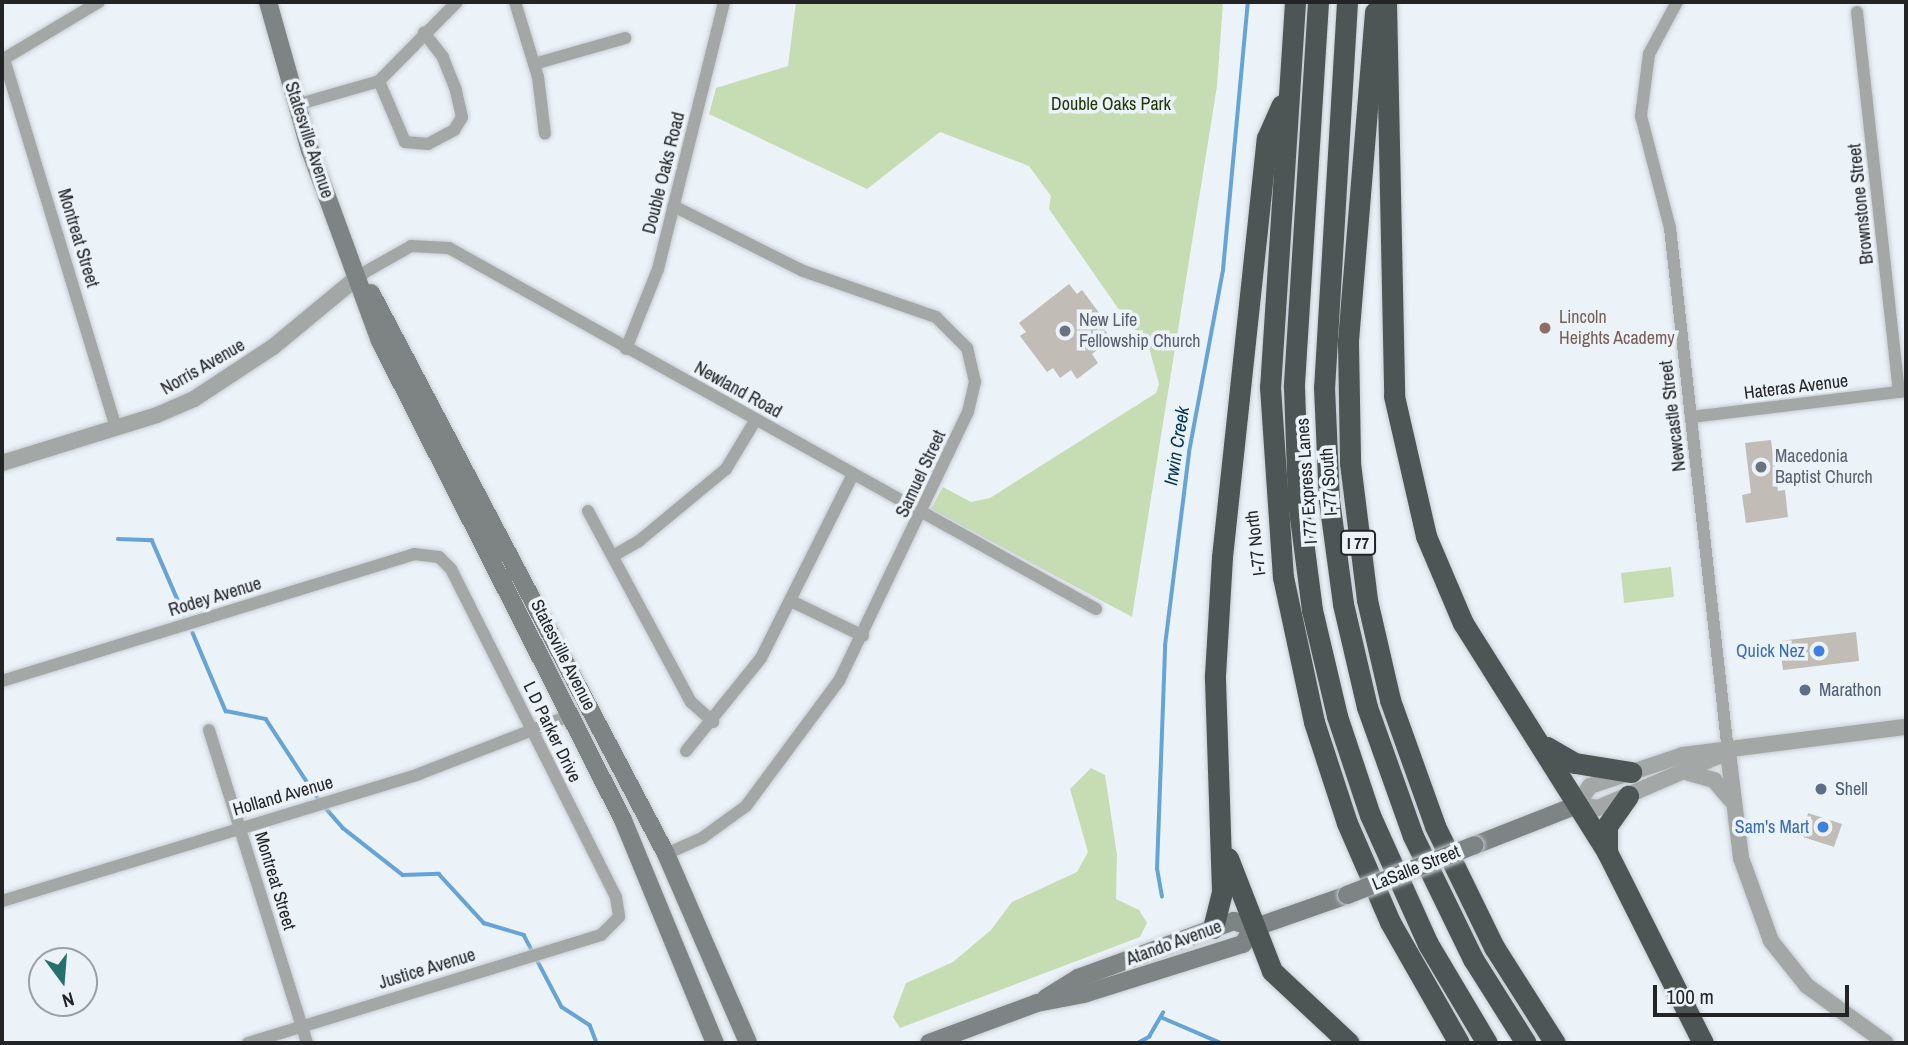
<!DOCTYPE html>
<html>
<head>
<meta charset="utf-8">
<style>
  body { margin:0 }
  #map { position:relative; width:1908px; height:1045px; overflow:hidden; background:#ebf2f8; font-family:"Archivo Narrow",sans-serif }
  div>[style] { position:absolute }
  .green>* { inset:0; background:#c6ddb4 }
  .stream>* { height:3.5px; margin:-1.75px; padding:0 1.75px; transform-origin:1.75px; border-radius:1.75px; background:#66a4d7 }
  .building>* { inset:0; background:#c1bcb6 }
  .roads { filter:drop-shadow(0 0 2px #c7cdd2) drop-shadow(0 0 2px #c7cdd2) }
  .minor>* { height:12px; margin:-6px; padding:0 6px; transform-origin:6px; border-radius:6px; background:#a3a8a7 }
  .tertiary>* { height:16px; margin:-8px; padding:0 8px; transform-origin:8px; border-radius:8px; background:#a3a8a7 }
  .secondary>* { height:18px; margin:-9px; padding:0 9px; transform-origin:9px; border-radius:9px; background:#7e8484 }
  .motorway>* { height:21px; margin:-10.5px; padding:0 10.5px; transform-origin:10.5px; border-radius:10.5px; background:#4d5655 }
  .bridges { filter:drop-shadow(0 0 2px #c7cdd2) drop-shadow(0 0 2px #c7cdd2) }
  .secondary-bridge>* { height:18px; margin:-9px; padding:0 9px; transform-origin:9px; border-radius:9px; background:#7e8484 }
  .dots>* { width:19px; height:19px; translate:-50% -50%; box-sizing:border-box; border:4px solid #ebf2f8; border-radius:50% }
  span { translate:-50% -50%; white-space:nowrap; text-align:center; line-height:1.15; -webkit-text-stroke:7px #ebf2f8; paint-order:stroke }
  .shield-label span { padding:2px 5px; background:#ebf2f8; border:2px solid; border-radius:5px; -webkit-text-stroke-width:0 }
  .shield-label { font-size:16px; color:#222426; font-weight:700 }
  .park-label { font-size:18px; color:#213706 }
  .street-label { font-size:18px; color:#222426 }
  .education-label { font-size:18px; color:#785e54 }
  .left { translate:0 -50%; text-align:left }
  .worship-label { font-size:18px; color:#5b616d }
  .shop-label { font-size:18px; color:#366cbe }
  .right { translate:-100% -50%; text-align:right }
  .service-label { font-size:18px; color:#4e5e75 }
  .water-label { font-size:19px; color:#003253; font-style:italic }
  .frame { position:absolute; inset:0; border:4px solid #222426; pointer-events:none }
  .north { position:absolute; left:28px; top:947px; width:70px; height:70px; box-sizing:border-box; background:#ebf2f8; border:2px solid #9ba0a4; border-radius:50%; rotate:164deg; font-size:19px; font-weight:700; line-height:28px; text-align:center; color:#222426 }
  .north::after { content:''; display:block; margin:auto; width:24px; height:32px; background:#26716e; clip-path:polygon(50% 0,100% 100%,50% 72%,0 100%) }
  .scale { position:absolute; left:1653px; top:985px; width:196px; height:32px; box-sizing:border-box; border:4px solid #222426; border-top:0; padding-left:9px; font-size:21px; line-height:24px; white-space:nowrap; color:#222426; -webkit-text-stroke:5px #ebf2f8; paint-order:stroke }
</style>
</head>
<body>
<div id="map">
  <div class="green">
    <div style="clip-path:polygon(796px 2px,1223px 2px,1217px 86px,1132px 617px,931px 509px,943px 487px,971px 502px,990px 498px,1156px 393px,1159px 384px,1146px 337px,1131px 327px,1049px 209px,1051px 196px,1029px 166px,940px 132px,867px 189px,709px 114px,716px 88px,788px 66px)"></div>
    <div style="clip-path:polygon(1671px 567px,1674px 597px,1624px 603px,1621px 573px)"></div>
    <div style="clip-path:polygon(1091px 768px,1105px 775px,1117px 855px,1116px 899px,1139px 910px,1147px 923px,1140px 937px,900px 1028px,893px 1017px,906px 983px,953px 962px,991px 930px,1012px 902px,1077px 872px,1088px 852px,1070px 789px)"></div>
  </div>
  <div class="stream">
    <div style="left:118px;top:539px;width:34px;rotate:2deg"></div>
    <div style="left:152px;top:540px;width:81px;rotate:66.6deg"></div>
    <div style="left:193px;top:633px;width:85px;rotate:67.1deg"></div>
    <div style="left:226px;top:711px;width:41px;rotate:11.3deg"></div>
    <div style="left:266px;top:719px;width:97px;rotate:56.8deg"></div>
    <div style="left:324px;top:806px;width:29px;rotate:49deg"></div>
    <div style="left:343px;top:828px;width:76px;rotate:38.1deg"></div>
    <div style="left:403px;top:875px;width:36px;rotate:-2deg"></div>
    <div style="left:439px;top:874px;width:67px;rotate:47.4deg"></div>
    <div style="left:484px;top:923px;width:42px;rotate:16.7deg"></div>
    <div style="left:524px;top:935px;width:81px;rotate:62.2deg"></div>
    <div style="left:562px;top:1007px;width:33px;rotate:33deg"></div>
    <div style="left:590px;top:1025px;width:19px;rotate:69deg"></div>
    <div style="left:1162px;top:897px;width:28px;rotate:-100deg"></div>
    <div style="left:1157px;top:869px;width:223px;rotate:-87.9deg"></div>
    <div style="left:1165px;top:646px;width:195px;rotate:-82.9deg"></div>
    <div style="left:1189px;top:452px;width:185px;rotate:-79.4deg"></div>
    <div style="left:1223px;top:270px;width:269px;rotate:-84.7deg"></div>
    <div style="left:1163px;top:1018px;width:63px;rotate:23.3deg"></div>
    <div style="left:1138px;top:1043px;width:13px;rotate:-29deg"></div>
    <div style="left:1149px;top:1037px;width:28px;rotate:-60deg"></div>
  </div>
  <div class="building">
    <div style="clip-path:polygon(1069px 284px,1077px 294px,1082px 290px,1109px 326px,1104px 329px,1112px 339px,1092px 354px,1098px 363px,1077px 379px,1071px 370px,1060px 378px,1053px 368px,1047px 372px,1020px 336px,1026px 332px,1019px 323px)"></div>
    <div style="clip-path:polygon(1771px 440px,1778px 491px,1785px 490px,1788px 517px,1746px 523px,1742px 495px,1751px 493px,1745px 443px)"></div>
    <div style="clip-path:polygon(1856px 632px,1859px 661px,1783px 670px,1779px 641px)"></div>
    <div style="clip-path:polygon(1808px 813px,1842px 824px,1834px 847px,1803px 837px)"></div>
  </div>
  <div class="roads">
    <div class="minor">
      <div style="left:515px;top:2px;width:78px;rotate:73deg"></div>
      <div style="left:538px;top:77px;width:57px;rotate:83deg"></div>
      <div style="left:1677px;top:2px;width:59px;rotate:118.3deg"></div>
      <div style="left:1649px;top:54px;width:63px;rotate:97.4deg"></div>
      <div style="left:1641px;top:116px;width:116px;rotate:75.5deg"></div>
      <div style="left:1670px;top:228px;width:527px;rotate:83.68deg"></div>
      <div style="left:1857px;top:12px;width:382px;rotate:83.7deg"></div>
      <div style="left:4px;top:59px;width:385px;rotate:73.1deg"></div>
      <div style="left:2px;top:60px;width:113px;rotate:-30.9deg"></div>
      <div style="left:534px;top:64px;width:95px;rotate:-15.9deg"></div>
      <div style="left:379px;top:81px;width:66px;rotate:66.9deg"></div>
      <div style="left:405px;top:142px;width:23px;rotate:5deg"></div>
      <div style="left:428px;top:144px;width:30px;rotate:-28deg"></div>
      <div style="left:454px;top:130px;width:15px;rotate:-58deg"></div>
      <div style="left:462px;top:117px;width:28px;rotate:-103deg"></div>
      <div style="left:456px;top:90px;width:35px;rotate:-112deg"></div>
      <div style="left:443px;top:57px;width:31px;rotate:-128deg"></div>
      <div style="left:296px;top:105px;width:86px;rotate:-16.1deg"></div>
      <div style="left:379px;top:81px;width:111px;rotate:-45.4deg"></div>
      <div style="left:360px;top:275px;width:59px;rotate:-29.6deg"></div>
      <div style="left:411px;top:246px;width:38px;rotate:3deg"></div>
      <div style="left:449px;top:248px;width:741px;rotate:29.16deg"></div>
      <div style="left:626px;top:349px;width:86px;rotate:-68.2deg"></div>
      <div style="left:658px;top:269px;width:275px;rotate:-76.1deg"></div>
      <div style="left:1691px;top:417px;width:217px;rotate:-6.9deg"></div>
      <div style="left:588px;top:511px;width:217px;rotate:61.7deg"></div>
      <div style="left:691px;top:702px;width:30px;rotate:42deg"></div>
      <div style="left:613px;top:556px;width:30px;rotate:-30deg"></div>
      <div style="left:639px;top:541px;width:113px;rotate:-39.6deg"></div>
      <div style="left:726px;top:469px;width:56px;rotate:-58.9deg"></div>
      <div style="left:791px;top:601px;width:80px;rotate:25.9deg"></div>
      <div style="left:2px;top:681px;width:431px;rotate:-17.1deg"></div>
      <div style="left:414px;top:554px;width:25px;rotate:7deg"></div>
      <div style="left:439px;top:557px;width:17px;rotate:45deg"></div>
      <div style="left:451px;top:569px;width:367px;rotate:63.3deg"></div>
      <div style="left:616px;top:897px;width:20px;rotate:81deg"></div>
      <div style="left:619px;top:917px;width:25px;rotate:135deg"></div>
      <div style="left:601px;top:935px;width:369px;rotate:163deg"></div>
      <div style="left:209px;top:730px;width:328px;rotate:72.6deg"></div>
      <div style="left:686px;top:751px;width:119px;rotate:-51.1deg"></div>
      <div style="left:761px;top:658px;width:206px;rotate:-63.4deg"></div>
      <div style="left:666px;top:854px;width:39px;rotate:-24deg"></div>
      <div style="left:702px;top:838px;width:54px;rotate:-36deg"></div>
      <div style="left:746px;top:806px;width:156px;rotate:-53.4deg"></div>
      <div style="left:839px;top:681px;width:298px;rotate:-64.4deg"></div>
      <div style="left:968px;top:412px;width:31px;rotate:-77deg"></div>
      <div style="left:975px;top:382px;width:35px;rotate:-103deg"></div>
      <div style="left:967px;top:348px;width:44px;rotate:-135deg"></div>
      <div style="left:936px;top:317px;width:141px;rotate:-160.9deg"></div>
      <div style="left:803px;top:271px;width:145px;rotate:-153.4deg"></div>
      <div style="left:2px;top:901px;width:436px;rotate:-16.9deg"></div>
      <div style="left:419px;top:774px;width:163px;rotate:-21.2deg"></div>
    </div>
    <div class="tertiary">
      <div style="left:2px;top:463px;width:162px;rotate:-17.2deg"></div>
      <div style="left:157px;top:415px;width:40px;rotate:-23.4deg"></div>
      <div style="left:194px;top:399px;width:95px;rotate:-33.4deg"></div>
      <div style="left:273px;top:347px;width:113px;rotate:-39.6deg"></div>
      <div style="left:1728px;top:752px;width:142px;rotate:156.7deg"></div>
      <div style="left:1598px;top:808px;width:21px;rotate:-172deg"></div>
      <div style="left:1577px;top:805px;width:23px;rotate:-56deg"></div>
      <div style="left:1590px;top:786px;width:98px;rotate:-18.4deg"></div>
      <div style="left:1683px;top:755px;width:225px;rotate:-7.2deg"></div>
      <div style="left:1728px;top:752px;width:107px;rotate:83deg"></div>
      <div style="left:1741px;top:858px;width:88px;rotate:70.1deg"></div>
      <div style="left:1771px;top:941px;width:58px;rotate:51.3deg"></div>
      <div style="left:1807px;top:986px;width:97px;rotate:35.8deg"></div>
      <div style="left:1689px;top:773px;width:26px;rotate:16deg"></div>
      <div style="left:1714px;top:780px;width:26px;rotate:50deg"></div>
    </div>
    <div class="secondary">
      <div style="left:268px;top:2px;width:154px;rotate:74.2deg"></div>
      <div style="left:310px;top:150px;width:203px;rotate:69.9deg"></div>
      <div style="left:380px;top:341px;width:537px;rotate:63.1deg"></div>
      <div style="left:623px;top:820px;width:241px;rotate:67.6deg"></div>
      <div style="left:371px;top:293px;width:634px;rotate:62.26deg"></div>
      <div style="left:666px;top:854px;width:206px;rotate:66.5deg"></div>
      <div style="left:1475px;top:845px;width:110px;rotate:-21.4deg"></div>
      <div style="left:1253px;top:928px;width:100px;rotate:-19.3deg"></div>
      <div style="left:1046px;top:998px;width:38px;rotate:-32deg"></div>
      <div style="left:1078px;top:978px;width:166px;rotate:-20.1deg"></div>
      <div style="left:1234px;top:921px;width:20px;rotate:20deg"></div>
      <div style="left:929px;top:1043px;width:115px;rotate:-20.3deg"></div>
      <div style="left:1037px;top:1003px;width:48px;rotate:-10.8deg"></div>
      <div style="left:1084px;top:994px;width:167px;rotate:-17.5deg"></div>
      <div style="left:1243px;top:944px;width:19px;rotate:-58deg"></div>
    </div>
    <div class="motorway">
      <div style="left:1295px;top:2px;width:386px;rotate:93.7deg"></div>
      <div style="left:1270px;top:387px;width:190px;rotate:86.1deg"></div>
      <div style="left:1283px;top:577px;width:148px;rotate:77.9deg"></div>
      <div style="left:1314px;top:722px;width:106px;rotate:71.9deg"></div>
      <div style="left:1347px;top:823px;width:108px;rotate:66.5deg"></div>
      <div style="left:1390px;top:922px;width:139px;rotate:60.3deg"></div>
      <div style="left:1318px;top:2px;width:386px;rotate:93.6deg"></div>
      <div style="left:1294px;top:387px;width:115px;rotate:88deg"></div>
      <div style="left:1298px;top:502px;width:109px;rotate:82.6deg"></div>
      <div style="left:1312px;top:610px;width:109px;rotate:76.7deg"></div>
      <div style="left:1337px;top:716px;width:104px;rotate:71.6deg"></div>
      <div style="left:1370px;top:815px;width:141px;rotate:65.8deg"></div>
      <div style="left:1428px;top:944px;width:115px;rotate:59.2deg"></div>
      <div style="left:1347px;top:2px;width:386px;rotate:93.4deg"></div>
      <div style="left:1324px;top:387px;width:113px;rotate:87.5deg"></div>
      <div style="left:1329px;top:500px;width:105px;rotate:82.3deg"></div>
      <div style="left:1343px;top:604px;width:106px;rotate:76.9deg"></div>
      <div style="left:1367px;top:707px;width:137px;rotate:70.4deg"></div>
      <div style="left:1413px;top:836px;width:137px;rotate:64deg"></div>
      <div style="left:1473px;top:959px;width:99px;rotate:57.8deg"></div>
      <div style="left:1386px;top:2px;width:394px;rotate:88.8deg"></div>
      <div style="left:1394px;top:396px;width:144px;rotate:77.1deg"></div>
      <div style="left:1426px;top:536px;width:95px;rotate:67deg"></div>
      <div style="left:1463px;top:623px;width:271px;rotate:57.8deg"></div>
      <div style="left:1607px;top:852px;width:214px;rotate:63.3deg"></div>
      <div style="left:1375px;top:12px;width:332px;rotate:94.7deg"></div>
      <div style="left:1348px;top:343px;width:120px;rotate:89deg"></div>
      <div style="left:1350px;top:463px;width:138px;rotate:82.9deg"></div>
      <div style="left:1367px;top:600px;width:103px;rotate:77deg"></div>
      <div style="left:1390px;top:700px;width:134px;rotate:70.3deg"></div>
      <div style="left:1435px;top:826px;width:135px;rotate:64deg"></div>
      <div style="left:1494px;top:947px;width:114px;rotate:57.6deg"></div>
      <div style="left:1547px;top:747px;width:32px;rotate:30deg"></div>
      <div style="left:1575px;top:763px;width:57px;rotate:9.1deg"></div>
      <div style="left:1607px;top:852px;width:26px;rotate:-90deg"></div>
      <div style="left:1607px;top:826px;width:37px;rotate:-55deg"></div>
      <div style="left:1228px;top:858px;width:121px;rotate:68.7deg"></div>
      <div style="left:1272px;top:971px;width:105px;rotate:43.1deg"></div>
      <div style="left:1213px;top:928px;width:38px;rotate:-76deg"></div>
      <div style="left:1222px;top:891px;width:216px;rotate:-91.9deg"></div>
      <div style="left:1215px;top:675px;width:118px;rotate:-86.6deg"></div>
      <div style="left:1222px;top:557px;width:421px;rotate:-83.9deg"></div>
      <div style="left:1267px;top:138px;width:36px;rotate:-66deg"></div>
    </div>
  </div>
  <div class="bridges">
    <div class="secondary-bridge">
      <div style="left:1347px;top:895px;width:137px;rotate:-21.3deg"></div>
    </div>
  </div>
  <div class="dots">
    <div style="left:1545px;top:328px;background:#8d6e63"></div>
    <div style="left:1065px;top:331px;background:#6b7280"></div>
    <div style="left:1761px;top:467px;background:#6b7280"></div>
    <div style="left:1819px;top:651px;background:#3f7fe0"></div>
    <div style="left:1805px;top:690px;background:#5c6f8a"></div>
    <div style="left:1821px;top:789px;background:#5c6f8a"></div>
    <div style="left:1823px;top:827px;background:#3f7fe0"></div>
  </div>
  <div class="shield-label">
    <span style="left:1358px;top:543px">I 77</span>
  </div>
  <div class="park-label">
    <span style="left:1111px;top:104px">Double Oaks Park</span>
  </div>
  <div class="street-label">
    <span style="left:309px;top:140px;rotate:72deg">Statesville Avenue</span>
    <span style="left:664px;top:173px;rotate:-76deg">Double Oaks Road</span>
    <span style="left:1861px;top:204px;rotate:-96deg">Brownstone Street</span>
    <span style="left:78px;top:238px;rotate:73deg">Montreat Street</span>
    <span style="left:203px;top:367px;rotate:-30deg">Norris Avenue</span>
    <span style="left:1796px;top:387px;rotate:-7deg">Hateras Avenue</span>
    <span style="left:738px;top:390px;rotate:29deg">Newland Road</span>
    <span style="left:1673px;top:416px;rotate:-97deg">Newcastle Street</span>
    <span style="left:921px;top:474px;rotate:-65deg">Samuel Street</span>
    <span style="left:1307px;top:481px;rotate:-94deg">I 77 Express Lanes</span>
    <span style="left:1329px;top:482px;rotate:-94deg">I-77 South</span>
    <span style="left:1256px;top:543px;rotate:-97deg">I-77 North</span>
    <span style="left:215px;top:597px;rotate:-17deg">Rodey Avenue</span>
    <span style="left:563px;top:655px;rotate:63deg">Statesville Avenue</span>
    <span style="left:552px;top:732px;rotate:64deg">L D Parker Drive</span>
    <span style="left:283px;top:796px;rotate:-16deg">Holland Avenue</span>
    <span style="left:1416px;top:868px;rotate:-22deg">LaSalle Street</span>
    <span style="left:275px;top:881px;rotate:73deg">Montreat Street</span>
    <span style="left:1174px;top:943px;rotate:-20deg">Atando Avenue</span>
    <span style="left:427px;top:969px;rotate:-17deg">Justice Avenue</span>
  </div>
  <div class="education-label">
    <span class="left" style="left:1559px;top:328px">Lincoln<br>Heights Academy</span>
  </div>
  <div class="worship-label">
    <span class="left" style="left:1079px;top:331px">New Life<br>Fellowship Church</span>
    <span class="left" style="left:1775px;top:467px">Macedonia<br>Baptist Church</span>
  </div>
  <div class="shop-label">
    <span class="right" style="left:1805px;top:651px">Quick Nez</span>
    <span class="right" style="left:1809px;top:827px">Sam's Mart</span>
  </div>
  <div class="service-label">
    <span class="left" style="left:1819px;top:690px">Marathon</span>
    <span class="left" style="left:1835px;top:789px">Shell</span>
  </div>
  <div class="water-label">
    <span style="left:1177px;top:446px;rotate:-81deg">Irwin Creek</span>
  </div>
  <div class="frame"></div>
  <div class="north">N</div>
  <div class="scale">100 m</div>
</div>
</body>
</html>
